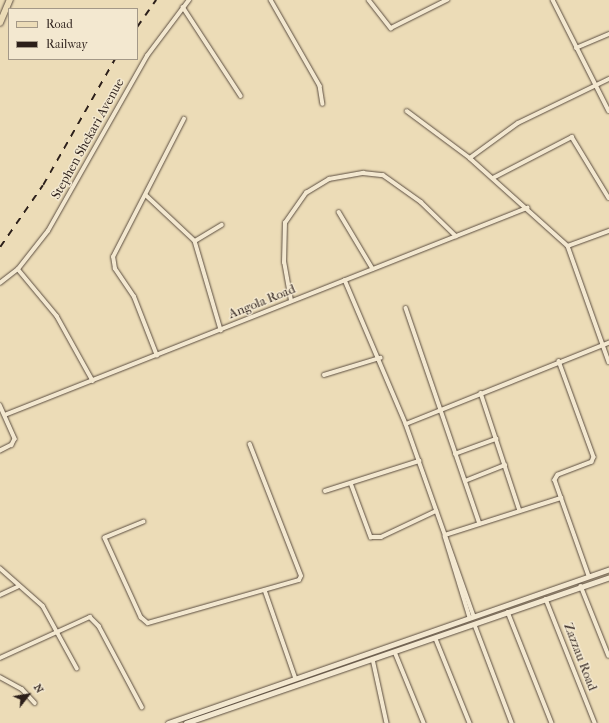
<!DOCTYPE html>
<html>
<head>
<meta charset="utf-8">
<style>
  body { margin:0 }
  #map { position:relative; width:609px; height:723px; overflow:hidden; background:#ecdcb7; font-family:"IM FELL French Canon",serif }
  div>[style] { position:absolute }
  .roads { filter:drop-shadow(0 0 1px #5c4e41) drop-shadow(0 0 1px #5c4e41) }
  .minor>* { height:3.5px; margin:-1.75px; padding:0 1.75px; transform-origin:1.75px; border-radius:1.75px; background:#f3e8d0 }
  .tertiary>* { height:4.5px; margin:-2.25px; padding:0 2.25px; transform-origin:2.25px; border-radius:2.25px; background:#f3e8d0 }
  .primary>* { height:5.5px; margin:-2.75px; padding:0 2.75px; transform-origin:2.75px; border-radius:2.75px; background:#ecdcb7 }
  .rail>* { height:1.5px; margin-top:-0.75px; transform-origin:0; background:repeating-linear-gradient(90deg,#2c1f1a 0 7px,transparent 0 14px) }
  span { translate:-50% -50%; white-space:nowrap; text-align:center; line-height:1.15; -webkit-text-stroke:3px #f3e8d0; paint-order:stroke }
  .street-label { font-size:13px; color:#2c1f1a }
  .legend { position:absolute; left:8px; top:8px; width:130px; height:52px; box-sizing:border-box; background:#f3e8d0; border:1px solid #a39887; margin:0; padding:5px 7px; list-style:none; font-size:12px; color:#2c1f1a }
  .legend li { display:flex; align-items:center; gap:8px; height:20px }
  .legend b { width:20px; border:1px solid #a39887 }
  .north { position:absolute; left:8px; top:675px; width:40px; height:40px; -webkit-text-stroke:3px #f3e8d0; paint-order:stroke; rotate:59deg; font-size:11px; font-weight:700; line-height:16px; text-align:center; color:#2c1f1a }
  .north::after { content:''; display:block; margin:auto; width:14px; height:18px; background:#2c1f1a; clip-path:polygon(50% 0,100% 100%,50% 72%,0 100%) }
</style>
</head>
<body>
<div id="map">
  <div class="roads">
    <div class="minor">
      <div style="left:271px;top:0;width:99px;rotate:60.3deg"></div>
      <div style="left:320px;top:86px;width:18px;rotate:81deg"></div>
      <div style="left:369px;top:0;width:36px;rotate:52deg"></div>
      <div style="left:391px;top:28px;width:63px;rotate:-26.6deg"></div>
      <div style="left:553px;top:0;width:124px;rotate:63.2deg"></div>
      <div style="left:183px;top:7px;width:106px;rotate:56.9deg"></div>
      <div style="left:576px;top:48px;width:36px;rotate:-23deg"></div>
      <div style="left:407px;top:111px;width:79px;rotate:36.7deg"></div>
      <div style="left:470px;top:158px;width:132px;rotate:41.9deg"></div>
      <div style="left:568px;top:246px;width:123px;rotate:70.5deg"></div>
      <div style="left:470px;top:158px;width:59px;rotate:-36.1deg"></div>
      <div style="left:518px;top:123px;width:101px;rotate:-25.8deg"></div>
      <div style="left:493px;top:178px;width:89px;rotate:-27.4deg"></div>
      <div style="left:572px;top:137px;width:71px;rotate:58.8deg"></div>
      <div style="left:146px;top:195px;width:67px;rotate:43.2deg"></div>
      <div style="left:195px;top:241px;width:93px;rotate:73.7deg"></div>
      <div style="left:339px;top:212px;width:66px;rotate:59.2deg"></div>
      <div style="left:195px;top:241px;width:31px;rotate:-31deg"></div>
      <div style="left:568px;top:246px;width:44px;rotate:-20.1deg"></div>
      <div style="left:18px;top:269px;width:61px;rotate:50.3deg"></div>
      <div style="left:57px;top:316px;width:74px;rotate:61deg"></div>
      <div style="left:345px;top:280px;width:156px;rotate:67deg"></div>
      <div style="left:406px;top:424px;width:204px;rotate:70.5deg"></div>
      <div style="left:0;top:283px;width:23px;rotate:-38deg"></div>
      <div style="left:18px;top:269px;width:48px;rotate:-51.7deg"></div>
      <div style="left:48px;top:231px;width:201px;rotate:-60.5deg"></div>
      <div style="left:147px;top:56px;width:70px;rotate:-53.1deg"></div>
      <div style="left:291px;top:301px;width:39px;rotate:-100deg"></div>
      <div style="left:284px;top:263px;width:40px;rotate:-88.6deg"></div>
      <div style="left:285px;top:223px;width:37px;rotate:-55deg"></div>
      <div style="left:306px;top:193px;width:27px;rotate:-31deg"></div>
      <div style="left:329px;top:179px;width:35px;rotate:-10deg"></div>
      <div style="left:363px;top:173px;width:20px;rotate:6deg"></div>
      <div style="left:383px;top:175px;width:47px;rotate:35.4deg"></div>
      <div style="left:421px;top:202px;width:49px;rotate:44.2deg"></div>
      <div style="left:406px;top:308px;width:228px;rotate:71.1deg"></div>
      <div style="left:157px;top:356px;width:63px;rotate:-111.3deg"></div>
      <div style="left:134px;top:297px;width:34px;rotate:-124deg"></div>
      <div style="left:115px;top:269px;width:12px;rotate:-99deg"></div>
      <div style="left:113px;top:257px;width:155px;rotate:-62.8deg"></div>
      <div style="left:559px;top:361px;width:102px;rotate:70deg"></div>
      <div style="left:594px;top:457px;width:5px;rotate:112deg"></div>
      <div style="left:592px;top:462px;width:36px;rotate:159deg"></div>
      <div style="left:558px;top:475px;width:6px;rotate:121deg"></div>
      <div style="left:555px;top:480px;width:102px;rotate:70.5deg"></div>
      <div style="left:324px;top:375px;width:59px;rotate:-16.9deg"></div>
      <div style="left:481px;top:393px;width:124px;rotate:71.7deg"></div>
      <div style="left:0;top:405px;width:37px;rotate:66deg"></div>
      <div style="left:15px;top:439px;width:7px;rotate:117deg"></div>
      <div style="left:12px;top:445px;width:13px;rotate:153deg"></div>
      <div style="left:5px;top:415px;width:562px;rotate:-21.63deg"></div>
      <div style="left:406px;top:424px;width:219px;rotate:-21.8deg"></div>
      <div style="left:455px;top:454px;width:44px;rotate:-20.1deg"></div>
      <div style="left:465px;top:481px;width:43px;rotate:-21.8deg"></div>
      <div style="left:351px;top:483px;width:58px;rotate:69.7deg"></div>
      <div style="left:371px;top:537px;width:10px"></div>
      <div style="left:381px;top:537px;width:61px;rotate:-25.3deg"></div>
      <div style="left:325px;top:491px;width:99px;rotate:-17.7deg"></div>
      <div style="left:144px;top:522px;width:42px;rotate:157.7deg"></div>
      <div style="left:105px;top:538px;width:87px;rotate:65.5deg"></div>
      <div style="left:141px;top:617px;width:9px;rotate:41deg"></div>
      <div style="left:148px;top:623px;width:157px;rotate:-15.9deg"></div>
      <div style="left:299px;top:580px;width:4px;rotate:-63deg"></div>
      <div style="left:301px;top:576px;width:141px;rotate:-111.3deg"></div>
      <div style="left:445px;top:535px;width:122px;rotate:-17.7deg"></div>
      <div style="left:445px;top:536px;width:86px;rotate:73deg"></div>
      <div style="left:0;top:568px;width:57px;rotate:41.5deg"></div>
      <div style="left:43px;top:606px;width:71px;rotate:61.3deg"></div>
      <div style="left:581px;top:586px;width:75px;rotate:68.2deg"></div>
      <div style="left:265px;top:590px;width:94px;rotate:70.8deg"></div>
      <div style="left:0;top:595px;width:19px;rotate:-25deg"></div>
      <div style="left:546px;top:599px;width:133px;rotate:68.4deg"></div>
      <div style="left:508px;top:612px;width:119px;rotate:68.4deg"></div>
      <div style="left:475px;top:625px;width:105px;rotate:69.3deg"></div>
      <div style="left:436px;top:639px;width:91px;rotate:68deg"></div>
      <div style="left:395px;top:652px;width:77px;rotate:67.8deg"></div>
      <div style="left:0;top:658px;width:99px;rotate:-24.5deg"></div>
      <div style="left:90px;top:617px;width:13px;rotate:45deg"></div>
      <div style="left:99px;top:626px;width:92px;rotate:62deg"></div>
      <div style="left:373px;top:659px;width:66px;rotate:77.7deg"></div>
      <div style="left:0;top:677px;width:25px;rotate:29deg"></div>
      <div style="left:22px;top:689px;width:19px;rotate:47deg"></div>
    </div>
    <div class="tertiary">
      <div style="left:168px;top:723px;width:467px;rotate:-19.2deg"></div>
      <div style="left:186px;top:723px;width:447px;rotate:-19deg"></div>
    </div>
    <div class="primary">
      <div style="left:0;top:23px;width:25px;rotate:-67deg"></div>
    </div>
  </div>
  <div class="rail">
    <div style="left:137px;top:27px;width:33px;rotate:-55deg"></div>
    <div style="left:0;top:247px;width:75px;rotate:-55.3deg"></div>
    <div style="left:43px;top:185px;width:145px;rotate:-60.3deg"></div>
  </div>
  <div class="street-label">
    <span style="left:88px;top:139px;rotate:-61deg">Stephen Shekari Avenue</span>
    <span style="left:262px;top:302px;rotate:-22deg">Angola Road</span>
    <span style="left:580px;top:657px;rotate:69deg">Zazzau Road</span>
  </div>
  <ul class="legend">
  <li><b style="height:5px;background:#ecdcb7"></b>Road</li>
  <li><b style="height:5px;background:#2c1f1a"></b>Railway</li>
  </ul>
  <div class="north">N</div>
</div>
</body>
</html>
